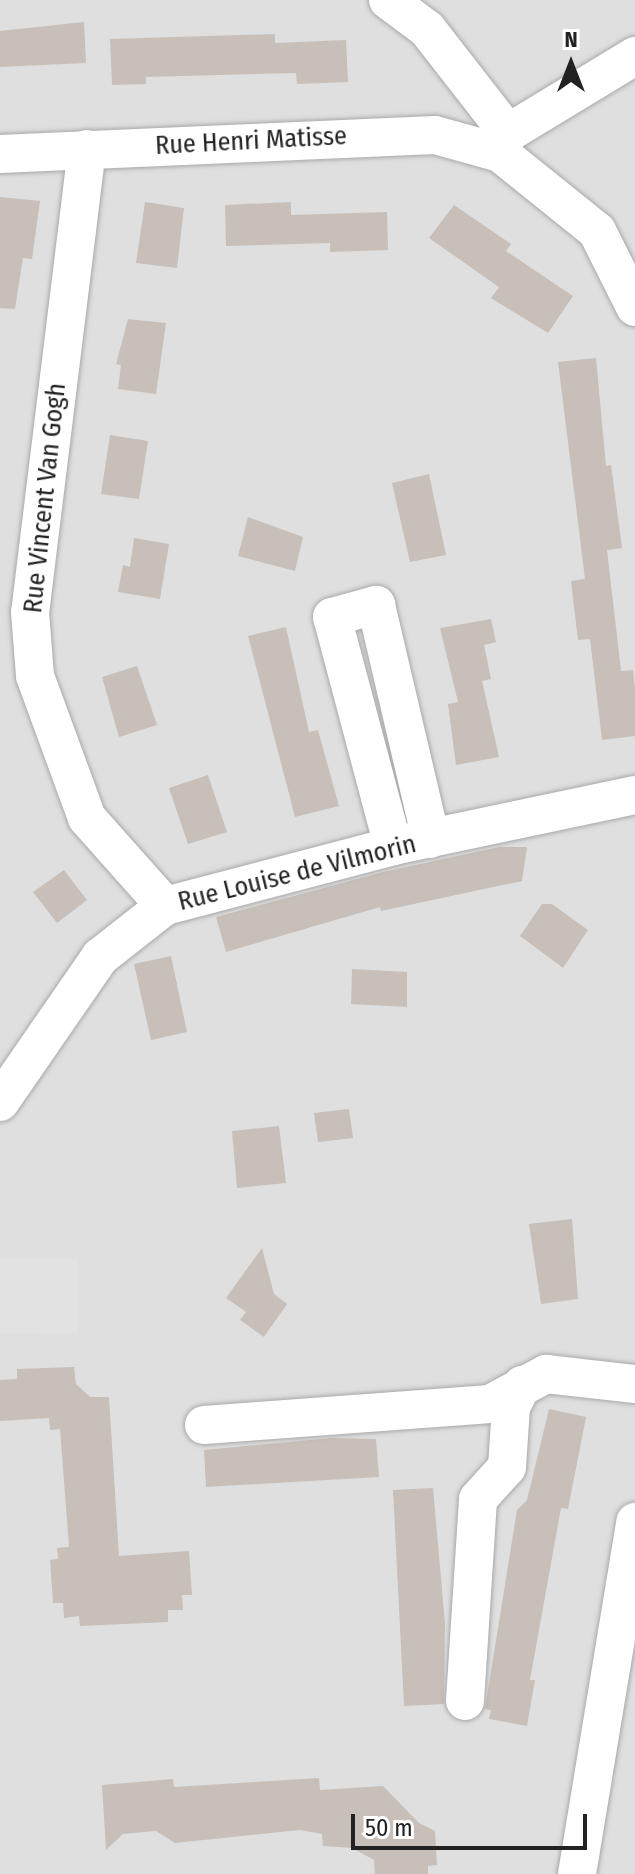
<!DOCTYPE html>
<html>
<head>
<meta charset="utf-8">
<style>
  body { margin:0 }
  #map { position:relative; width:635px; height:1874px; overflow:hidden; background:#f2efe9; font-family:"Fira Sans Condensed",sans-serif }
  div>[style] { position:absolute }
  .residential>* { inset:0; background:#e0dfdf }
  .parking>* { inset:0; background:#e2e2e2 }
  .building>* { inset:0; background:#c7bfb8 }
  .roads { filter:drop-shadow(0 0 2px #a9a9a9) drop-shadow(0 0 2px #a9a9a9) }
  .minor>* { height:38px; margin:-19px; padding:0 19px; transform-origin:19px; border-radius:19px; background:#fff }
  span { translate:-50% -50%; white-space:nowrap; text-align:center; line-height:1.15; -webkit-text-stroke:6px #fff; paint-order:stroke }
  .street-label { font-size:26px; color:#222 }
  .north { position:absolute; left:531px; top:24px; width:80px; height:80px; -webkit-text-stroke:6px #fff; paint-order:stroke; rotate:0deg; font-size:22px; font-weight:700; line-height:32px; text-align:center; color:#222 }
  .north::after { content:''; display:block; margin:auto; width:28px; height:36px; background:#222; clip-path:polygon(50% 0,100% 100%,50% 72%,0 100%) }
  .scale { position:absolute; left:351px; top:1814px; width:236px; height:36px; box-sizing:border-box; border:4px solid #222; border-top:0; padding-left:10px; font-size:24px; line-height:28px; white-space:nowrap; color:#222; -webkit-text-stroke:6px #fff; paint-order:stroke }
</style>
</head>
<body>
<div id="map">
  <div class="residential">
    <div style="clip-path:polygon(0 0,635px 0,635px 1874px,0 1874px)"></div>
  </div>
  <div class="parking">
    <div style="clip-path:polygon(0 1259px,78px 1259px,78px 1333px,0 1334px)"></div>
  </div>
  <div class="building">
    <div style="clip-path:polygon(84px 22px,86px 63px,0 67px,0 31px)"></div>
    <div style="clip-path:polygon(275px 34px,275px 43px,346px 40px,348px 82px,297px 84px,296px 73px,146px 77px,146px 84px,112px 85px,110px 39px)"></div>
    <div style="clip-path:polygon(0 197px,40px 201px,32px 259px,23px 258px,15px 309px,0 308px)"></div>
    <div style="clip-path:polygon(145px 202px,184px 208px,177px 268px,136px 263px)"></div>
    <div style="clip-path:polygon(291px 202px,291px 215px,387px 212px,388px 250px,330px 252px,330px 243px,226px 246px,225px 205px)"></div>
    <div style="clip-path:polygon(454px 205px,511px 244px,506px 251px,573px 296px,548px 333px,491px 298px,499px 287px,429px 238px)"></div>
    <div style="clip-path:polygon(128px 319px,166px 323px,156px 394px,118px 389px,121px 365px,116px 364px)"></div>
    <div style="clip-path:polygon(596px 358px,606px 466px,611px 465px,622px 548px,607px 550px,621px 671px,633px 670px,635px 689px,635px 736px,602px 740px,590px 639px,578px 640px,571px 581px,585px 579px,558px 362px)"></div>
    <div style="clip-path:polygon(110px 435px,148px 441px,139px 499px,101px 494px)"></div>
    <div style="clip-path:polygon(429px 474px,446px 555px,410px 562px,392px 483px)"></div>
    <div style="clip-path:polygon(248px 517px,303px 537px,295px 571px,238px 556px)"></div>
    <div style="clip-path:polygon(134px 538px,169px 544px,160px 599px,118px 592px,123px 565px,130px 567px)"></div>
    <div style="clip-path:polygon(491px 619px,496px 642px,484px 645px,491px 679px,482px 681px,499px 757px,456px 765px,448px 704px,458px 702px,440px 628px)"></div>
    <div style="clip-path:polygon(286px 627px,309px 732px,318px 730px,339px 806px,295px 817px,248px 636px)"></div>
    <div style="clip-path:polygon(137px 666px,157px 725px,119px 737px,102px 677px)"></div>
    <div style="clip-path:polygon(208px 775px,227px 832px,188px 844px,169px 788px)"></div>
    <div style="clip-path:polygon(499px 847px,527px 847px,522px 881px,381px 911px,380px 907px,226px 952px,216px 917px,383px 872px)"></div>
    <div style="clip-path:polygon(64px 870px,87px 900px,57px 923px,33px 892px)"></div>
    <div style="clip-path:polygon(542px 904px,552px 904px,588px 930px,563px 968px,520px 936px)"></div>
    <div style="clip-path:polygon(171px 956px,187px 1032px,151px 1040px,134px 964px)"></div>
    <div style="clip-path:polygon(352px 969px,407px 972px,407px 1007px,351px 1004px)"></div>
    <div style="clip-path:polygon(349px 1109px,353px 1138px,318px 1142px,314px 1113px)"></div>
    <div style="clip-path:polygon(279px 1126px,286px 1183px,237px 1188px,232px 1131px)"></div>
    <div style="clip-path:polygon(572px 1219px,578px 1299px,541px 1304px,529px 1224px)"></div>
    <div style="clip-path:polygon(262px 1248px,274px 1294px,287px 1304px,264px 1337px,240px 1320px,246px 1312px,226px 1298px)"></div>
    <div style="clip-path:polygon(74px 1367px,76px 1384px,90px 1397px,109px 1397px,119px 1556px,189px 1551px,192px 1595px,182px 1595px,183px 1610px,168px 1610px,168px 1622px,80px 1626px,79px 1616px,64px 1618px,63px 1603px,53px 1603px,50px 1560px,58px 1559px,57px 1548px,69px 1547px,60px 1429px,50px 1430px,49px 1418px,0 1421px,0 1380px,17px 1379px,17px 1369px)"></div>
    <div style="clip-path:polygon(549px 1409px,586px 1417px,568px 1509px,561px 1508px,530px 1680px,535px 1680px,527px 1726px,489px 1719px,491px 1710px,485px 1709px,517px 1510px,527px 1500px)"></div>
    <div style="clip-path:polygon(331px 1438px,376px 1439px,379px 1477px,206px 1487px,204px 1450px)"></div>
    <div style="clip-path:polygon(433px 1488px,445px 1623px,444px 1704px,404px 1706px,393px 1490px)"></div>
    <div style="clip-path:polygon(319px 1778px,320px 1790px,383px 1786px,419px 1823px,435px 1831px,437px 1865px,428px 1866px,428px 1874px,375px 1874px,374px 1860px,352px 1848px,323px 1846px,322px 1834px,300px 1830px,175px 1843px,156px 1831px,123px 1834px,106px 1850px,102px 1785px,173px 1779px,174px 1787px)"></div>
  </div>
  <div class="roads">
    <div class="minor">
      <div style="left:388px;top:0;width:49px;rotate:36.6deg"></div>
      <div style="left:427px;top:29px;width:132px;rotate:52.1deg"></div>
      <div style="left:508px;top:133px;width:22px;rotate:112deg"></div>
      <div style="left:508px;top:133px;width:149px;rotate:-31.2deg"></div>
      <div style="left:87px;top:149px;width:466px;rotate:97deg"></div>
      <div style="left:30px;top:612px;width:64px;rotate:85.5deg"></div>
      <div style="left:35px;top:676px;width:151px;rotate:69.9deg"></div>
      <div style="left:87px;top:818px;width:118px;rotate:48.4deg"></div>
      <div style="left:0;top:154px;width:435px;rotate:-2.5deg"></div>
      <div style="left:435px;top:135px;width:67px;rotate:15.5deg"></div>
      <div style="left:500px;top:153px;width:124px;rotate:38.8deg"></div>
      <div style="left:597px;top:231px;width:85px;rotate:63.4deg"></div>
      <div style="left:393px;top:846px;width:237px;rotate:-104.9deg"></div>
      <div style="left:332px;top:617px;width:46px;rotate:-15.3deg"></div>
      <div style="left:376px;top:605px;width:240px;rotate:76.8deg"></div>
      <div style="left:0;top:1102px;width:176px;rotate:-55.4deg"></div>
      <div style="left:100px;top:957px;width:83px;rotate:-38.1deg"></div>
      <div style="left:165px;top:906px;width:236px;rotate:-14.7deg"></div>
      <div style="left:393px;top:846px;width:247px;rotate:-11.9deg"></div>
      <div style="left:204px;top:1425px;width:287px;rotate:-4.2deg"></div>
      <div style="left:490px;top:1404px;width:64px;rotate:-28.2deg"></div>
      <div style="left:546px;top:1374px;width:90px;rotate:6.4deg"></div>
      <div style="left:465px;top:1701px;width:202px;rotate:-86.3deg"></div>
      <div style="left:478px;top:1499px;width:43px;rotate:-47.8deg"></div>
      <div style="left:507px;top:1467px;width:60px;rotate:-86.2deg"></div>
      <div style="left:511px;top:1407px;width:25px;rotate:-63deg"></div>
      <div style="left:577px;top:1874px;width:357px;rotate:-80.6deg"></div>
    </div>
  </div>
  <div class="street-label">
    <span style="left:251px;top:141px;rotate:-3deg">Rue Henri Matisse</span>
    <span style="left:45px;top:498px;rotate:-84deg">Rue Vincent Van Gogh</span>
    <span style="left:297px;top:873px;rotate:-14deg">Rue Louise de Vilmorin</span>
  </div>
  <div class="north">N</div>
  <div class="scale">50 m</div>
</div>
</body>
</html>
